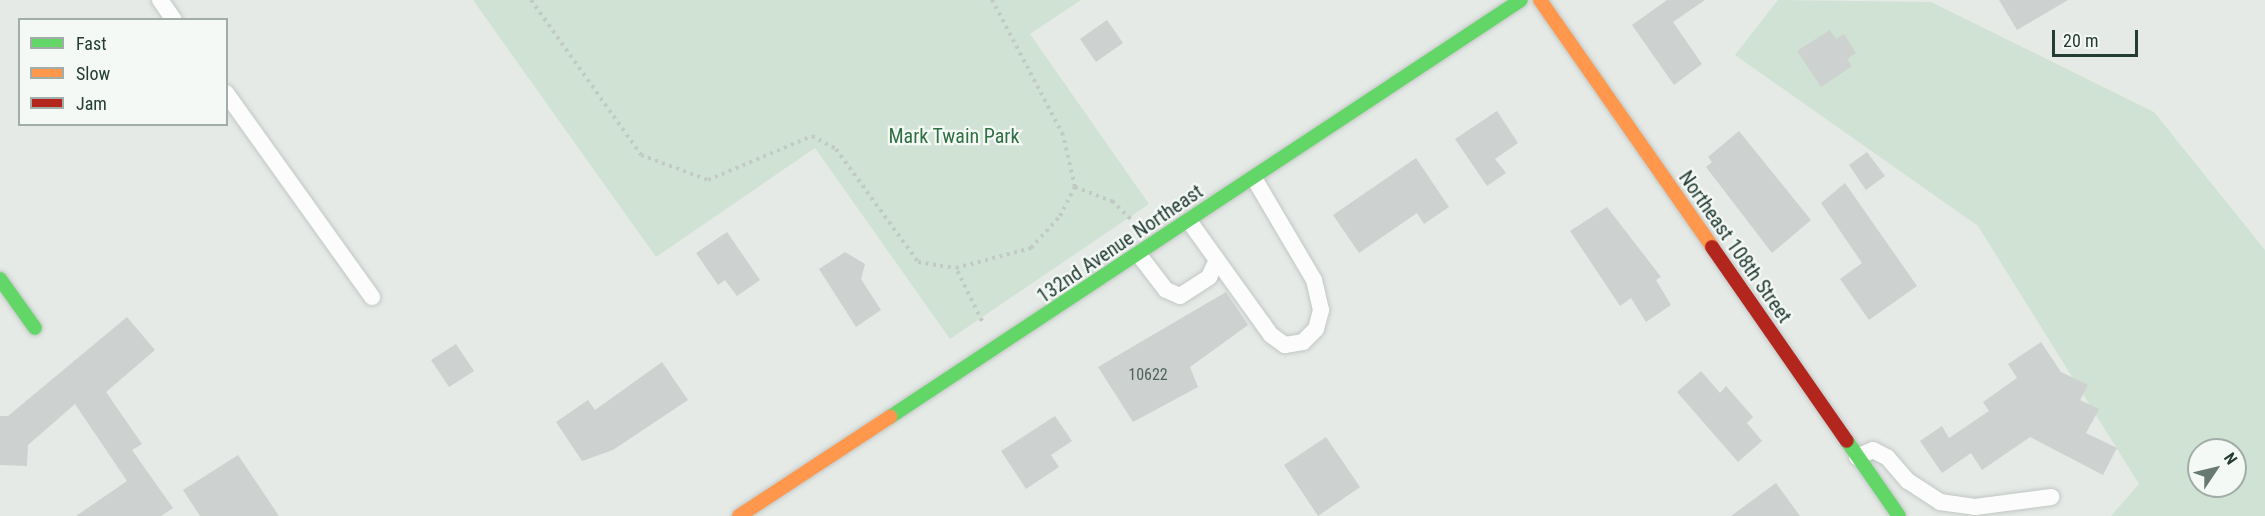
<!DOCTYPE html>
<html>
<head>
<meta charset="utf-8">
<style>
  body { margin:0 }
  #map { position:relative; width:2265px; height:516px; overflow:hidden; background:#e5eae7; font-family:"Roboto Condensed",sans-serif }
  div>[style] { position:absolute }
  .green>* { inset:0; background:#d0e2d3 }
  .building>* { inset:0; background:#cdd1cf }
  .path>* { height:4px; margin-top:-2px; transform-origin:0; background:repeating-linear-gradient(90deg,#c2cac5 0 3px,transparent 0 7.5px) }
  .roads { filter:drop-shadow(0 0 2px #c2c7c4) drop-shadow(0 0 2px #c2c7c4) }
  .lane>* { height:16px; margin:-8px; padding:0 8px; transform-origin:8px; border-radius:8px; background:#fbfcfb }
  .fast>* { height:14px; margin:-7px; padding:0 7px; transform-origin:7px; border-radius:7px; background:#63d668 }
  .slow>* { height:14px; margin:-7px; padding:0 7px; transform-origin:7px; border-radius:7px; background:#ff974d }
  .jam>* { height:14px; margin:-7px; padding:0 7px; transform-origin:7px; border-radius:7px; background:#b3261e }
  span { translate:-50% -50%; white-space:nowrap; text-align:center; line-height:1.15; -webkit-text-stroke:4.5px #f4f9f6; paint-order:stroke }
  .number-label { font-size:16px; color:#4f625c }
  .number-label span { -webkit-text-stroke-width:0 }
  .park-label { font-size:20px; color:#317044 }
  .street-label { font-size:20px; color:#243c34 }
  .legend { position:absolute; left:18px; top:18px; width:210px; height:108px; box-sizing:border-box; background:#f4f9f6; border:2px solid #a1ada8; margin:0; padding:8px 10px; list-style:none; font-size:18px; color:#243c34 }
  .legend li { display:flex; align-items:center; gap:12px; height:30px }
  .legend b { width:30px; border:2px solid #a1ada8 }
  .north { position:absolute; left:2187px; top:438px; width:60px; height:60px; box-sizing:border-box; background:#f4f9f6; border:2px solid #a1ada8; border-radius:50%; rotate:55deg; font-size:16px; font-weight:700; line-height:24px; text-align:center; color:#243c34 }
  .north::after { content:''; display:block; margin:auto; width:21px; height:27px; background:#687973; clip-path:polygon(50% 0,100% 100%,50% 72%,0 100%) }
  .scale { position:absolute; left:2052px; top:30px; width:86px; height:27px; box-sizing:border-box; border:3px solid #243c34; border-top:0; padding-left:8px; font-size:18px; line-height:21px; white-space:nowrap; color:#243c34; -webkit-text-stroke:4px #f4f9f6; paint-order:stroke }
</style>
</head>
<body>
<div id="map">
  <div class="green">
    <div style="clip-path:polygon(473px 0,1081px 0,1030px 34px,1149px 204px,950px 339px,815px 148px,656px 257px)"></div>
    <div style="clip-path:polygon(evenodd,1778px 0,1931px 2px,2154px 112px,2265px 250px,2265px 516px,2111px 516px,2139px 484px,1978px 226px,1735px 55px,1778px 0,2199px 450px,2235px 450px,2235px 486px,2199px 486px,2199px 450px)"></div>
  </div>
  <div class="building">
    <div style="clip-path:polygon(1667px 0,1705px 0,1673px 22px,1702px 64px,1674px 85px,1632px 25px)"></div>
    <div style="clip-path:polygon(1999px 0,2068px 0,2017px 30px)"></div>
    <div style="clip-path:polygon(1107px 20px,1123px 43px,1096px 62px,1080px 39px)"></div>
    <div style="clip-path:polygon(1830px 30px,1836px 39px,1844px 34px,1856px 53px,1847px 59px,1852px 66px,1821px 87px,1797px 51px)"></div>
    <div style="clip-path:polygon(1497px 111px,1518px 143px,1495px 159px,1506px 173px,1487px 186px,1455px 139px)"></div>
    <div style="clip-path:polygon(1739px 131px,1811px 220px,1772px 253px,1706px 167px,1712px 162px,1708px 157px)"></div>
    <div style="clip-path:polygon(1867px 152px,1885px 176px,1866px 190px,1849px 165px)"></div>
    <div style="clip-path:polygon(1416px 158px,1449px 207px,1424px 224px,1417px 213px,1359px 253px,1333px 215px)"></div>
    <div style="clip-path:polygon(1845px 183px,1917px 286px,1869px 320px,1840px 279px,1862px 263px,1821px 203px)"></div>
    <div style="clip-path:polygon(1607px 207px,1661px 277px,1656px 280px,1671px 305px,1646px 322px,1631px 298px,1620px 306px,1570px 231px)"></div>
    <div style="clip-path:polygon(727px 232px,760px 280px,737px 296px,725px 280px,718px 285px,696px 253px)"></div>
    <div style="clip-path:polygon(845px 252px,865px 264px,861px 279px,881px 310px,856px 327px,819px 269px)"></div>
    <div style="clip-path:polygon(1226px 292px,1248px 325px,1190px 367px,1198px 387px,1133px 422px,1098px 367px)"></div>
    <div style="clip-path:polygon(127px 317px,155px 350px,106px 392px,142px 444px,132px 450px,173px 508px,161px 516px,76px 516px,127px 481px,75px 404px,28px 445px,27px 466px,0 465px,0 416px,8px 416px)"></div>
    <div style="clip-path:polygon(2041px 342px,2061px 372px,2088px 385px,2080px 400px,2099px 409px,2086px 433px,2117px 448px,2103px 475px,2030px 437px,1982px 470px,1971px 453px,1942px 473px,1920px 441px,1942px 426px,1949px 438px,1989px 411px,1983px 402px,2017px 378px,2008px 364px)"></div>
    <div style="clip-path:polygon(456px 344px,474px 371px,449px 387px,431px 360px)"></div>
    <div style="clip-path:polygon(662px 362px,688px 400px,613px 450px,582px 461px,556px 422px,588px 400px,595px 410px)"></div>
    <div style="clip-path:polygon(1701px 371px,1720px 393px,1726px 386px,1753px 417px,1747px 423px,1762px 441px,1738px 462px,1677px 392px)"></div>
    <div style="clip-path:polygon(1055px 416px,1072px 441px,1051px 455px,1059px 467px,1026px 489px,1001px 451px)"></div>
    <div style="clip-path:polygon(1326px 437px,1360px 487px,1318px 516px,1284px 465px)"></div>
    <div style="clip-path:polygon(238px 455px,279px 516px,200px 516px,183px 490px)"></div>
    <div style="clip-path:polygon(1776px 483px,1800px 516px,1731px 516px)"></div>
  </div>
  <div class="path">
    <div style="left:531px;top:0;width:190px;rotate:54.6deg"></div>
    <div style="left:641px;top:155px;width:72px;rotate:20.5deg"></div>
    <div style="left:708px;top:180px;width:113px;rotate:-22.9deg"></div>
    <div style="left:812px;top:136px;width:27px;rotate:28deg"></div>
    <div style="left:836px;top:149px;width:140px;rotate:54deg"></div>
    <div style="left:918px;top:262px;width:38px;rotate:9deg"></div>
    <div style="left:1075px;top:187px;width:40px;rotate:21deg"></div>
    <div style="left:1112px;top:201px;width:29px;rotate:44deg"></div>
    <div style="left:982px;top:321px;width:59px;rotate:-116.1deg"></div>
    <div style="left:956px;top:268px;width:78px;rotate:-14.9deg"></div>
    <div style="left:1031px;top:248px;width:43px;rotate:-47.8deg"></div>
    <div style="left:1060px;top:216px;width:33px;rotate:-63deg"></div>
    <div style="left:1075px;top:187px;width:53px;rotate:-103deg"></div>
    <div style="left:1063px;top:135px;width:153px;rotate:-117.7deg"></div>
  </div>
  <div class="roads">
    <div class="lane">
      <div style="left:160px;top:0;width:24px;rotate:55deg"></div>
      <div style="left:226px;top:93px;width:251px;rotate:54.4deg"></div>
      <div style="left:1189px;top:221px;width:140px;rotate:54.3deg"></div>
      <div style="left:1271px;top:335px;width:17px;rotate:36deg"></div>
      <div style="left:1285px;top:345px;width:18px;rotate:-9deg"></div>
      <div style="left:1303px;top:342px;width:18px;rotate:-45deg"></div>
      <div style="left:1316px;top:329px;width:20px;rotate:-75deg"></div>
      <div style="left:1321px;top:310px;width:31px;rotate:-103deg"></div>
      <div style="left:1314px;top:280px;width:118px;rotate:-120.5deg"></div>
      <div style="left:1139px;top:255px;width:44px;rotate:52.4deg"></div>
      <div style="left:1166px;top:290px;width:15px;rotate:23deg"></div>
      <div style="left:1180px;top:296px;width:35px;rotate:-33deg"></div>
      <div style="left:1209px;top:277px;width:17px;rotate:-65deg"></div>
      <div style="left:1857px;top:457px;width:17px;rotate:-24deg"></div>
      <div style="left:1873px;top:450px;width:16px;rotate:27deg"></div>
      <div style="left:1887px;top:457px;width:32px;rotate:49deg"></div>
      <div style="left:1908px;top:481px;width:38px;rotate:33deg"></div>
      <div style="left:1940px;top:502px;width:35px;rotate:8deg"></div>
      <div style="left:1975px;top:507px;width:77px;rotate:-7.5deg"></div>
    </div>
    <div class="fast">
      <div style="left:0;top:279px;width:60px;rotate:54.5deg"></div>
      <div style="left:890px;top:417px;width:756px;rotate:-33.46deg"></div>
      <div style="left:1847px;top:441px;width:91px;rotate:55.3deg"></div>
    </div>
    <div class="slow">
      <div style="left:1540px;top:0;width:301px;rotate:55.1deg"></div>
      <div style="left:739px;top:516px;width:181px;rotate:-33.3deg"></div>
    </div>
    <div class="jam">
      <div style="left:1712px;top:247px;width:236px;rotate:55.2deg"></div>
    </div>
  </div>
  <div class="number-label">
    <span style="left:1148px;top:375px">10622</span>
  </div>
  <div class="park-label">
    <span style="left:954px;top:136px">Mark Twain Park</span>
  </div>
  <div class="street-label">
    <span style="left:1120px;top:244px;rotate:-34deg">132nd Avenue Northeast</span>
    <span style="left:1735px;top:247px;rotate:55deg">Northeast 108th Street</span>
  </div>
  <ul class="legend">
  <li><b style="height:8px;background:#63d668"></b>Fast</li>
  <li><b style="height:8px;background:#ff974d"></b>Slow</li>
  <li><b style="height:8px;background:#b3261e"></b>Jam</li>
  </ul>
  <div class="north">N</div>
  <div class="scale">20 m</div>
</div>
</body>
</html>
